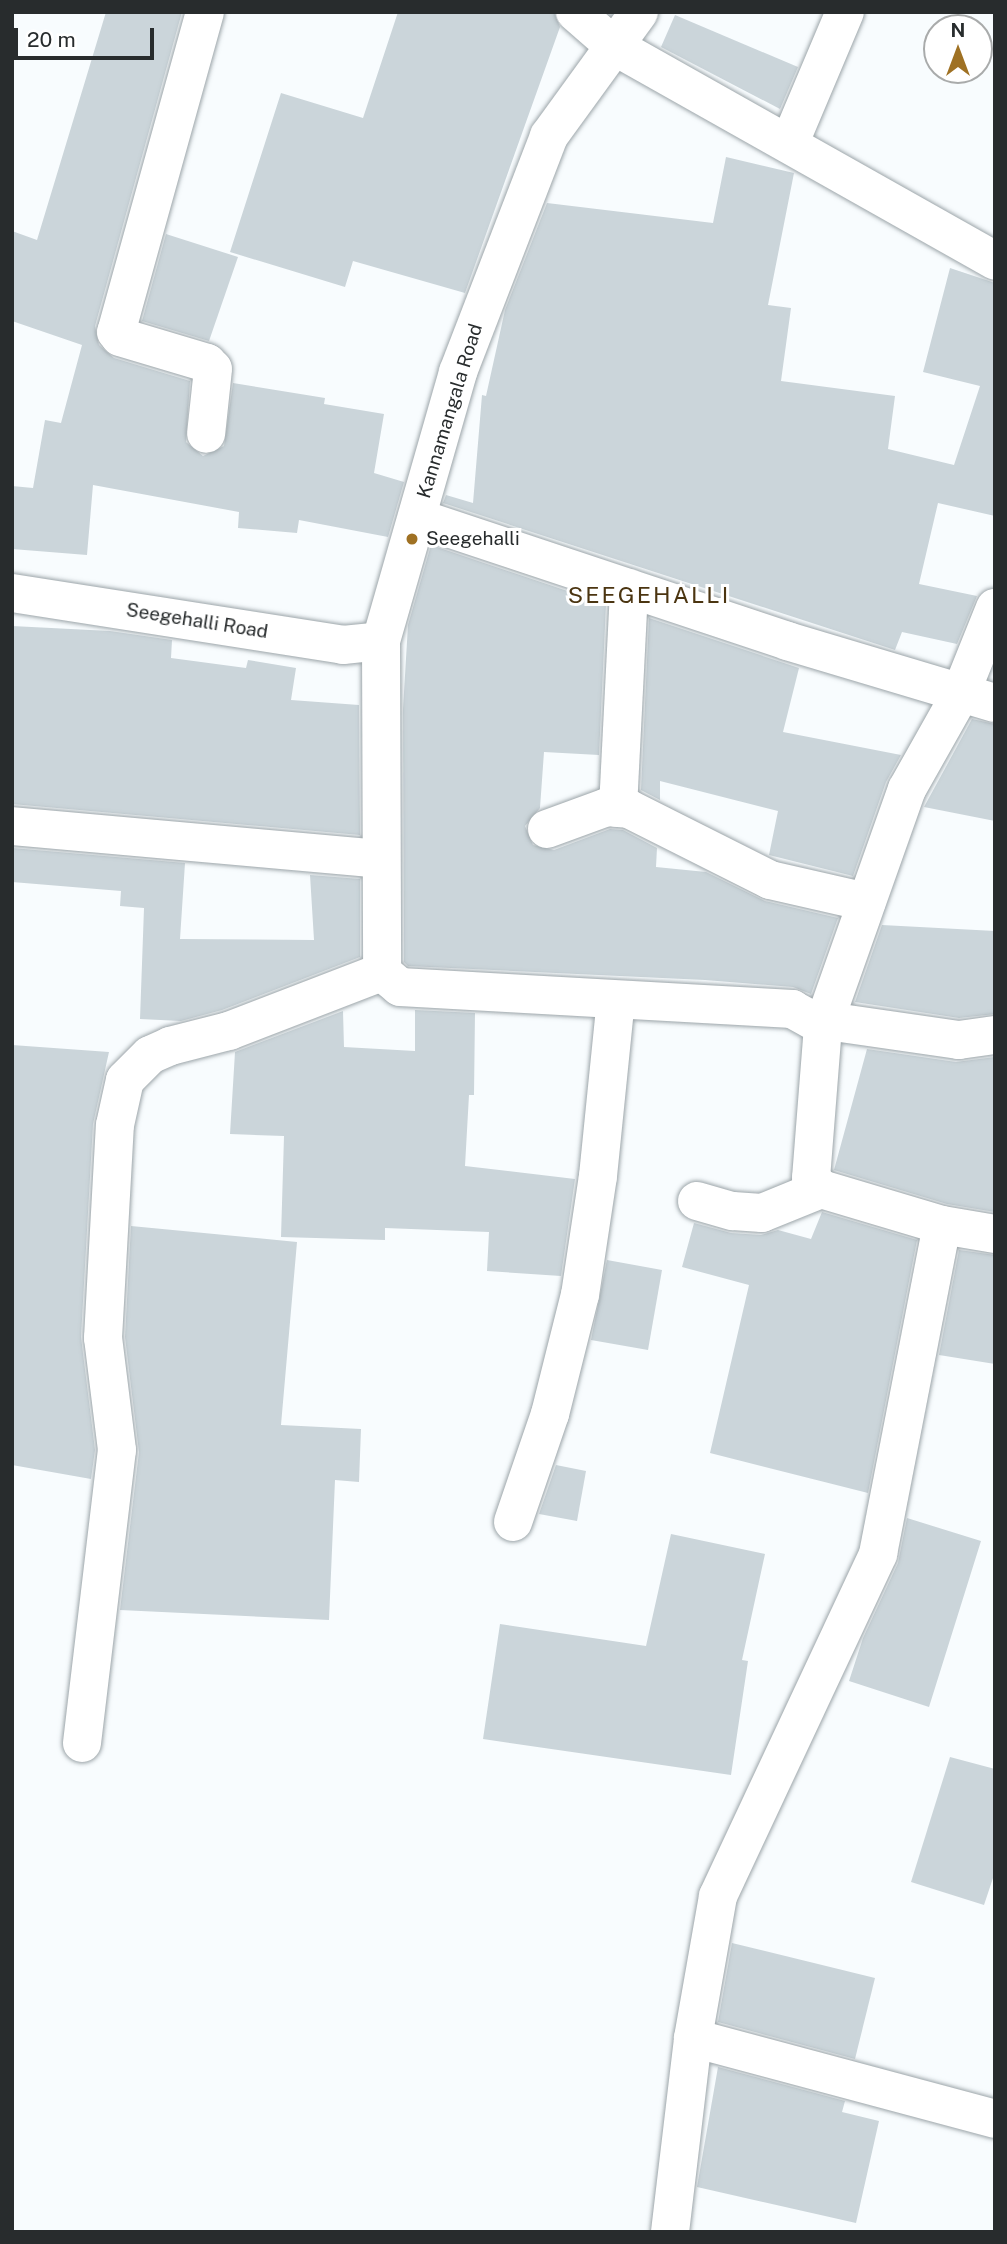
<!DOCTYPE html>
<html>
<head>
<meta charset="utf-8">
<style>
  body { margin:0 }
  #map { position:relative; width:1007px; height:2244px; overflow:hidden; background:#f8fcfe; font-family:"Public Sans",sans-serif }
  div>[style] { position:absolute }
  .building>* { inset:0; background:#cbd5da }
  .roads { filter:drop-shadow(0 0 2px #9ca5a9) drop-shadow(0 0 2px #9ca5a9) }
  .minor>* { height:38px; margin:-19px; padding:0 19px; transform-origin:19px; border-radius:19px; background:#fff }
  .major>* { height:38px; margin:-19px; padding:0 19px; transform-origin:19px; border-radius:19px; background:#fff }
  .dots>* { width:19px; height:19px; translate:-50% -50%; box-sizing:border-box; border:4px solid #fff; border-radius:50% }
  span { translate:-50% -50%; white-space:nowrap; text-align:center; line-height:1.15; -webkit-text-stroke:6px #fff; paint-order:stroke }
  .street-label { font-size:19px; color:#282c2d }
  .poi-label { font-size:19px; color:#282c2d }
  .left { translate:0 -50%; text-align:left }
  .quarter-label { font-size:23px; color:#4b3511; letter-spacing:2px }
  .frame { position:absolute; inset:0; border:14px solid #282c2d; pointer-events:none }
  .north { position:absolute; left:923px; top:14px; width:70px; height:70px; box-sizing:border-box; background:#fff; border:2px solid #a9abab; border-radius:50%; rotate:0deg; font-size:19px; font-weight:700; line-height:28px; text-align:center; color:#282c2d }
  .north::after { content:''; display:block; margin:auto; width:24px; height:32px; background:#9f7123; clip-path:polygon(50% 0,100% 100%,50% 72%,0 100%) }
  .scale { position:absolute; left:14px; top:28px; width:140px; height:32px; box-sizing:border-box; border:4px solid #282c2d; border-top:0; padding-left:9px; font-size:21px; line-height:24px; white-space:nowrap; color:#282c2d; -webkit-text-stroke:5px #fff; paint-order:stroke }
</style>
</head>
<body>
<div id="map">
  <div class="building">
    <div style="clip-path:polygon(106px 12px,182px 12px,95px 326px,99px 345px,114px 358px,190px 381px,186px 442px,203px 456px,224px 446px,233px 383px,325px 398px,324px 404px,384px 414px,374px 473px,404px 482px,388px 537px,299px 520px,297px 533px,238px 528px,239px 512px,93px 485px,87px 555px,12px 549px,12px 486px,33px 488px,45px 420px,61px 423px,82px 345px,12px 321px,12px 231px,37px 240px)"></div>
    <div style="clip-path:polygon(398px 12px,554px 12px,560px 27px,465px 293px,353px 261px,345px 287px,230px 252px,281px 93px,363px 118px)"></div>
    <div style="clip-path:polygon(675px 15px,798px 67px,780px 109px,661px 47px)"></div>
    <div style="clip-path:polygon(726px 157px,794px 173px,768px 305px,791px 308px,781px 381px,895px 396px,888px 449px,954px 465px,980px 386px,923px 372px,950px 268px,995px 283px,995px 516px,938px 503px,919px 584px,977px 596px,957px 644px,902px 632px,895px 650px,443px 503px,446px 495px,473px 503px,482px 395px,486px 396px,505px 310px,547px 203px,713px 223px)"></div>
    <div style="clip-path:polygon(166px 234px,238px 257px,209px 341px,142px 321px)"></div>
    <div style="clip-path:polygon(431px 545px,606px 604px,599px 755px,544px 752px,540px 808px,525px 826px,533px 845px,554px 850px,610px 829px,623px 830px,657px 848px,656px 867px,706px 872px,765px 901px,838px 918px,811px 994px,793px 987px,705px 980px,408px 966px,404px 962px,403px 709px,408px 625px)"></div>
    <div style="clip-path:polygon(649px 618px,799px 668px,783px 732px,901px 755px,886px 782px,853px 876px,769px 855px,778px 811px,660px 781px,660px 800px,641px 790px)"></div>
    <div style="clip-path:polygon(12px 626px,110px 631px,172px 640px,171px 658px,246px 668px,248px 660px,296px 668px,291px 700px,359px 705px,360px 835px,12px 804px)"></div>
    <div style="clip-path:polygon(972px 719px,995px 724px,995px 821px,924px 807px)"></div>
    <div style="clip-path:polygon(12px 848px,185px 863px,180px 939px,314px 940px,310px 875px,360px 879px,360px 957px,222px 1010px,181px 1021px,140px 1019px,144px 908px,120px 906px,121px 891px,12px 882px)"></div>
    <div style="clip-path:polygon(882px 925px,995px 931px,995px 1014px,959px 1018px,855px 1002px)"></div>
    <div style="clip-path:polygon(415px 1010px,475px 1013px,474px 1095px,469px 1095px,465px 1166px,575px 1179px,561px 1276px,487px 1271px,489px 1232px,385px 1228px,385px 1240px,281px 1237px,284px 1136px,230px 1134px,235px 1052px,343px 1011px,344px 1047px,415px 1051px)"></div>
    <div style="clip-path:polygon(12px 1045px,109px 1052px,93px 1124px,81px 1337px,95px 1450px,91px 1479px,12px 1465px)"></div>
    <div style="clip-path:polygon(867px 1049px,956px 1062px,995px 1057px,995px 1212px,947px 1204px,834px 1170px)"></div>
    <div style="clip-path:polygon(822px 1212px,917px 1240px,868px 1493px,710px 1453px,749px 1285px,682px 1267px,694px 1223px,731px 1233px,761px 1235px,778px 1230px,811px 1239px)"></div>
    <div style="clip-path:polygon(131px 1226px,297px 1242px,281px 1425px,361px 1429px,359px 1482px,335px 1480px,329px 1620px,120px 1610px,139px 1452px,125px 1337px)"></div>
    <div style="clip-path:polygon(959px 1250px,995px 1255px,995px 1364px,939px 1355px)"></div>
    <div style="clip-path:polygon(607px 1260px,662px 1270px,648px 1350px,591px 1340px)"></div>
    <div style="clip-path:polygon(556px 1465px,586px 1471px,577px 1521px,539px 1514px)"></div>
    <div style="clip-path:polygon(907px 1518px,981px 1541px,929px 1707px,849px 1681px,863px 1638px,898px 1563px)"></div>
    <div style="clip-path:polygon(671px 1534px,765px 1554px,742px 1660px,748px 1661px,731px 1775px,483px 1739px,500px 1624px,646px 1646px)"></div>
    <div style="clip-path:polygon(950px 1757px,995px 1769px,995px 1872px,984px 1905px,911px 1882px)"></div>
    <div style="clip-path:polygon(732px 1943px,875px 1978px,855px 2059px,718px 2022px)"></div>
    <div style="clip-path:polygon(718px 2067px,845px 2101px,842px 2112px,879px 2121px,856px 2223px,697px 2187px)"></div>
  </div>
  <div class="roads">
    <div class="minor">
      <div style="left:205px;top:12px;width:332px;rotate:105.5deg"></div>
      <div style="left:116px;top:332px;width:6px;rotate:51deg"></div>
      <div style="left:120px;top:337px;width:91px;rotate:16.6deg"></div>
      <div style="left:207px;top:363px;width:8px;rotate:45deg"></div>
      <div style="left:213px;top:369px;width:65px;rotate:96.1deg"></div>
      <div style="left:575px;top:12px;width:52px;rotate:41.1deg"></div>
      <div style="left:614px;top:46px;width:437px;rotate:29.4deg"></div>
      <div style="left:790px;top:142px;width:141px;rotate:-67.1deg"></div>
      <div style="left:418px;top:518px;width:389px;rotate:18.4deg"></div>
      <div style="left:787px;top:641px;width:217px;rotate:16.6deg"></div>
      <div style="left:381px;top:641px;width:331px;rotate:89.8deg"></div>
      <div style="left:618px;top:808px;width:220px;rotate:-87.1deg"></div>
      <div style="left:12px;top:826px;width:370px;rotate:5.1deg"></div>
      <div style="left:547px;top:829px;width:64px;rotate:-20.1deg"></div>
      <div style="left:607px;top:807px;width:22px;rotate:5deg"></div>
      <div style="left:629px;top:809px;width:158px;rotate:26.7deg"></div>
      <div style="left:770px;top:880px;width:99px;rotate:12.8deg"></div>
      <div style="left:382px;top:972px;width:23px;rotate:40deg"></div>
      <div style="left:400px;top:987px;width:393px;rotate:3.2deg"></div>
      <div style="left:792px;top:1009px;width:35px;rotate:29deg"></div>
      <div style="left:823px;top:1026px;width:152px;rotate:94.5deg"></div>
      <div style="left:811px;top:1178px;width:15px;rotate:48deg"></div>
      <div style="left:821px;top:1189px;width:126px;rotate:16.6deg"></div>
      <div style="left:942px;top:1225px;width:54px;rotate:9.6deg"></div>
      <div style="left:827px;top:1021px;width:133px;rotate:8.2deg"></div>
      <div style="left:959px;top:1040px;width:36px;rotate:-8deg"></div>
      <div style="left:823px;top:1026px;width:251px;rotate:-70.5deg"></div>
      <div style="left:907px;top:789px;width:108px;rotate:-60.6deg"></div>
      <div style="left:960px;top:695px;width:94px;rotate:-68.1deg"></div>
      <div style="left:697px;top:1201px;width:37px;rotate:16deg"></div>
      <div style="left:733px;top:1211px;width:29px;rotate:4deg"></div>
      <div style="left:762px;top:1213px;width:64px;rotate:-22.1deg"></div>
      <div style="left:513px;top:1522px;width:114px;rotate:-71.1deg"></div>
      <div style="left:550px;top:1414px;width:123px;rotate:-75.9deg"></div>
      <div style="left:580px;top:1295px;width:120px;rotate:-81.4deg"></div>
      <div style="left:598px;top:1176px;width:177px;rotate:-84.2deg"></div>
      <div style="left:82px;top:1743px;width:295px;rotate:-83.2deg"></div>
      <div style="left:117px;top:1450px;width:113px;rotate:-97.1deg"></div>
      <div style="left:103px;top:1338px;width:213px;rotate:-86.8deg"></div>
      <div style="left:115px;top:1125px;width:46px;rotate:-77.5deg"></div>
      <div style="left:125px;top:1080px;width:35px;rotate:-45deg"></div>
      <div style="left:150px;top:1055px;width:22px;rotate:-24deg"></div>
      <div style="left:170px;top:1046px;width:61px;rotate:-14.3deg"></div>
      <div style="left:229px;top:1031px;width:164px;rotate:-21.1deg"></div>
      <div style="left:693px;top:2038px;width:313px;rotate:15deg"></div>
      <div style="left:670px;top:2232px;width:195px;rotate:-83.2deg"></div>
      <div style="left:693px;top:2038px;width:144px;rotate:-80deg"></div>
      <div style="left:718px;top:1896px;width:378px;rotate:-64.9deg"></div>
      <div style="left:878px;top:1554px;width:335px;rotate:-79deg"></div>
    </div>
    <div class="major">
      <div style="left:12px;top:593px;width:335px;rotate:8.9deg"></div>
      <div style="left:343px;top:645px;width:38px;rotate:-6deg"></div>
      <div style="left:381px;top:641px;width:280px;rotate:-74deg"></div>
      <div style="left:458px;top:372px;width:253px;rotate:-68.9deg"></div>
      <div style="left:549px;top:136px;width:153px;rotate:-54deg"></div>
    </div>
  </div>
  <div class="dots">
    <div style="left:412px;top:539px;background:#9f7123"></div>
  </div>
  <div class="street-label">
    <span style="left:450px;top:411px;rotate:-73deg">Kannamangala Road</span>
    <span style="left:197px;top:621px;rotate:9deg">Seegehalli Road</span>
  </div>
  <div class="poi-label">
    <span class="left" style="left:426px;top:539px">Seegehalli</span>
  </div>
  <div class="quarter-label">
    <span style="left:649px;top:595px">SEEGEHALLI</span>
  </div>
  <div class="frame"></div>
  <div class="north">N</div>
  <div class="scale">20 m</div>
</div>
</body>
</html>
